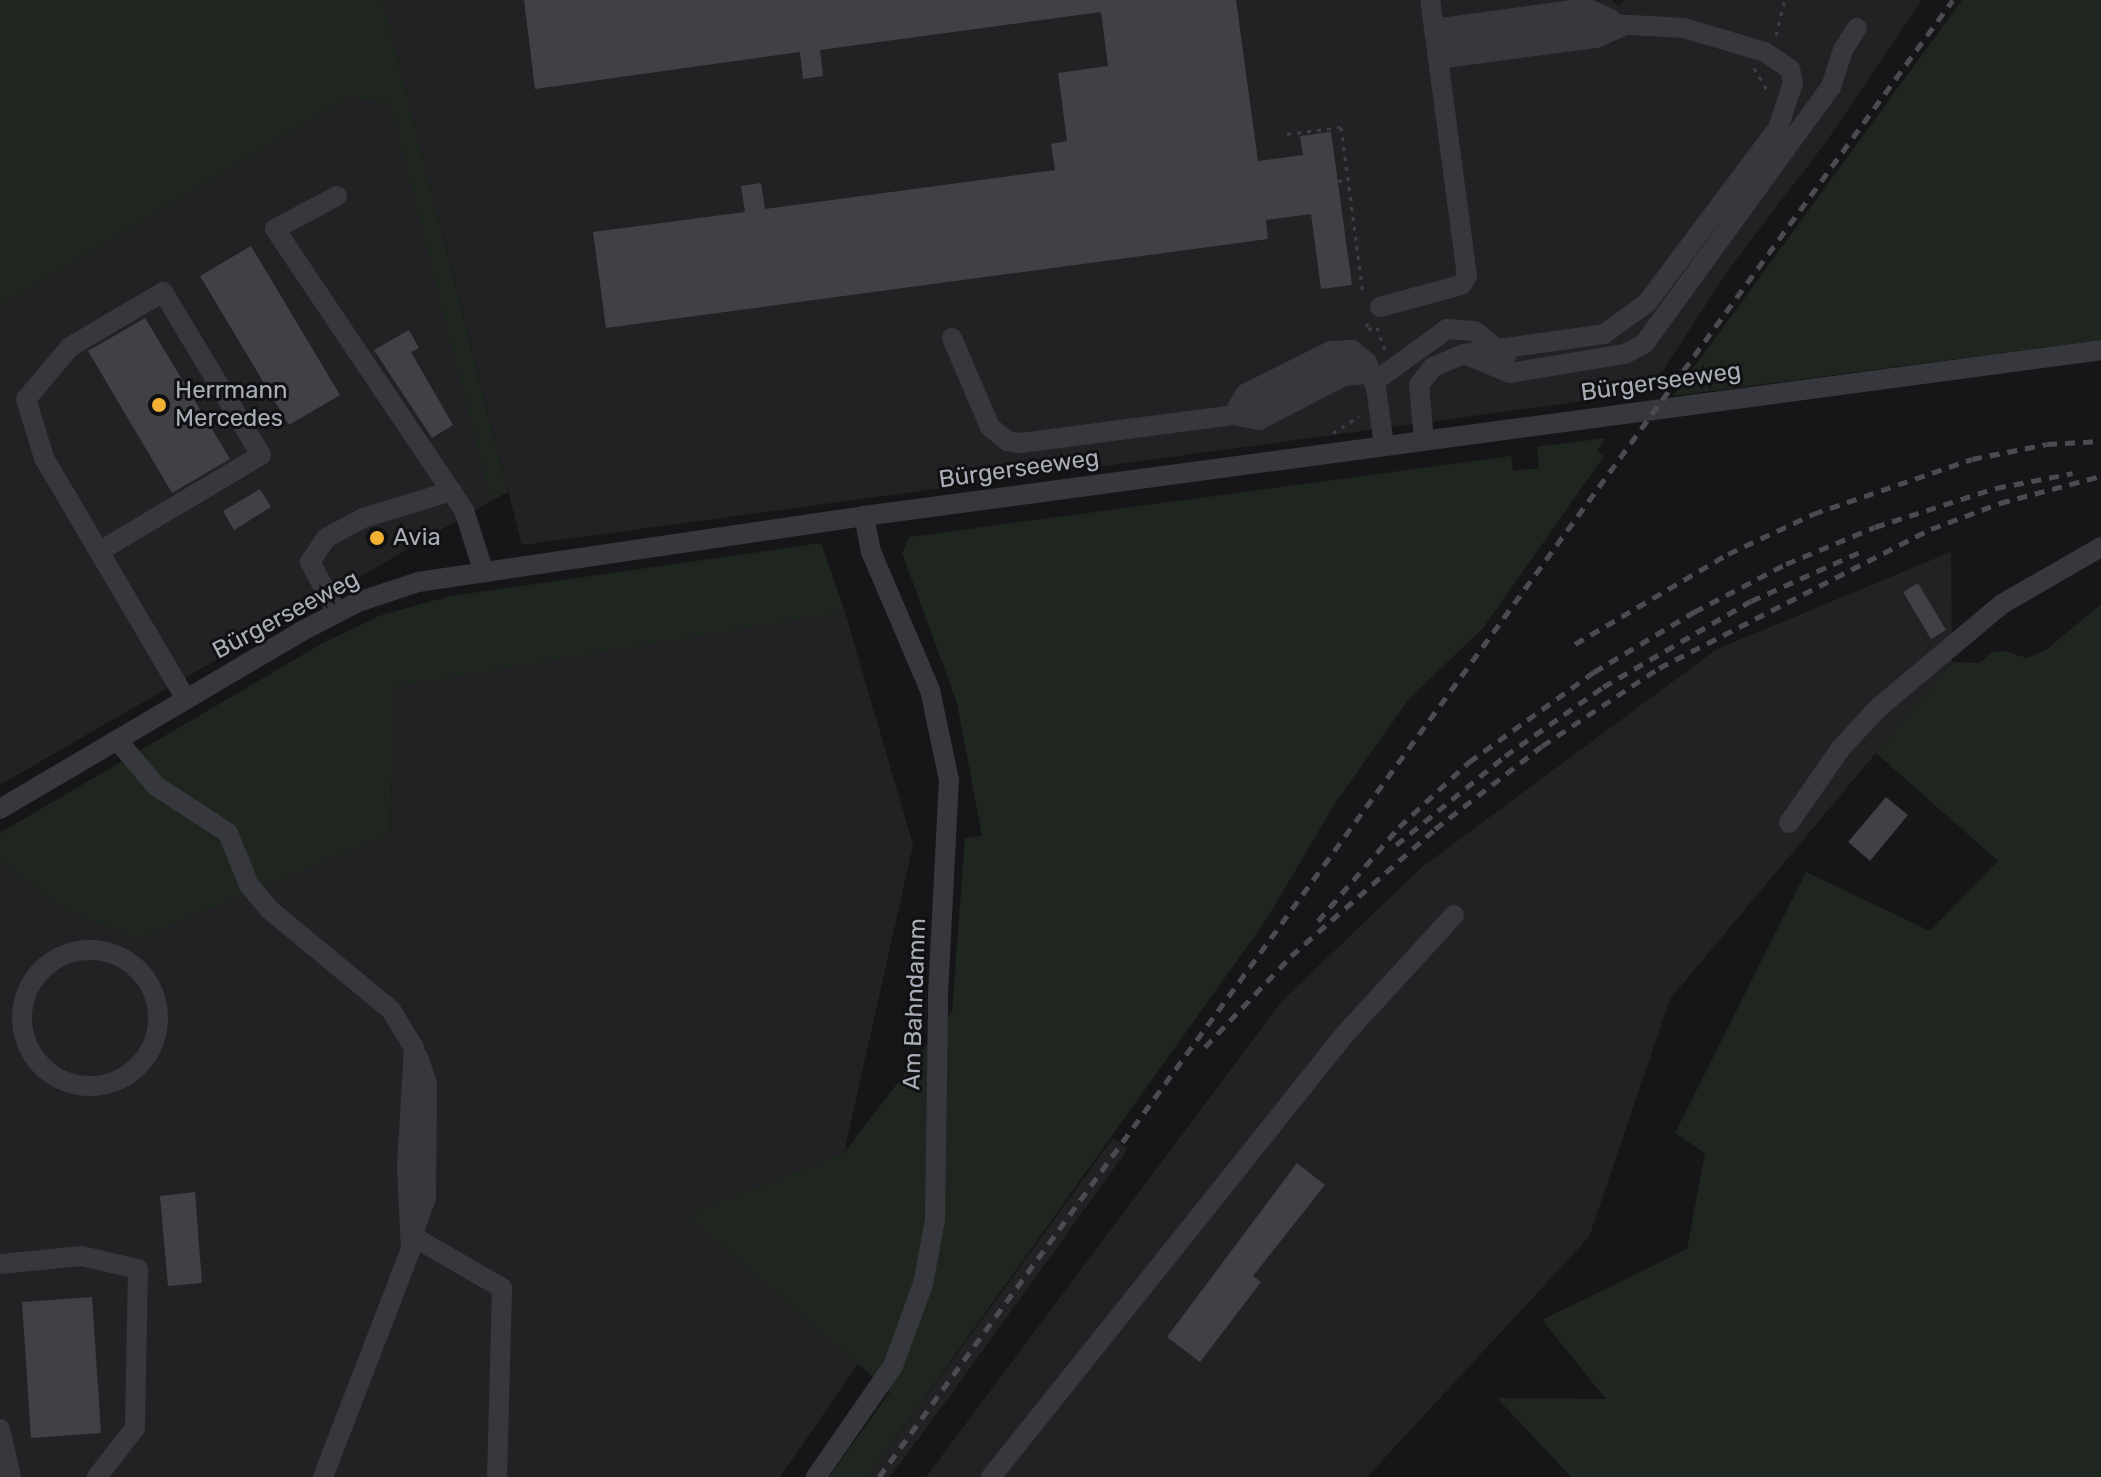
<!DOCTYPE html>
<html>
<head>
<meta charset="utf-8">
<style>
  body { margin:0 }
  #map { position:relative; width:2101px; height:1477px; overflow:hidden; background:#161618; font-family:Rubik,sans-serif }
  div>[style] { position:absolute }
  .built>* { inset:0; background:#222225 }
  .green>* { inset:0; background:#1e261f }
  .building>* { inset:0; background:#404145 }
  .path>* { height:3px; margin-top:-1.5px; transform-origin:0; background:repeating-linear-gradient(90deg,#3d3f44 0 4px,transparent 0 10px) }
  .minor>* { height:20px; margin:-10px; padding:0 10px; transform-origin:10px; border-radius:10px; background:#37383d }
  .minor>.ring { margin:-10px; padding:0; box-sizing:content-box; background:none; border:20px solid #37383d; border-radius:50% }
  .rail>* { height:5px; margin-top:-2.5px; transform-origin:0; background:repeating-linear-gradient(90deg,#4a4c52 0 10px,transparent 0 18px) }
  .dots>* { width:22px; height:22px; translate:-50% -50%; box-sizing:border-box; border:4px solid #111113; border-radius:50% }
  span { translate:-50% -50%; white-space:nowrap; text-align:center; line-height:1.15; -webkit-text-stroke:6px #111113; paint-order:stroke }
  .street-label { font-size:24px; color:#a8adb8 }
  .poi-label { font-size:24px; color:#a8adb8 }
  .left { translate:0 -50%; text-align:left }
</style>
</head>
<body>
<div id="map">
  <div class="built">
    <div style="clip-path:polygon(383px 0,1611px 0,1619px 6px,1624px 0,1922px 0,1826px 142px,1729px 269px,1649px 392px,522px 545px)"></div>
    <div style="clip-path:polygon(350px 97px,391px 104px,491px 501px,0 785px,0 306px)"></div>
    <div style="clip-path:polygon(1951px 552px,1952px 662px,1670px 999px,1589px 1237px,1367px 1477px,926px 1477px,1282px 1001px,1422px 867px,1717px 649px)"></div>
    <div style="clip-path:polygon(845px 612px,913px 845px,844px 1153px,688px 1215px,858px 1364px,780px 1477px,0 1477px,0 860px,56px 905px,390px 834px,395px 687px)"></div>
    <div style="clip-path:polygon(1113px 1138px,1128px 1149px,952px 1393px,890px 1477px,868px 1477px)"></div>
  </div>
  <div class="green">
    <div style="clip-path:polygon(0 0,383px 0,508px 492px,491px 501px,390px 104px,350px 97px,0 306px)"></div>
    <div style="clip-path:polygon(1962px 0,2101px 0,2101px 340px,1673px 396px)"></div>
    <div style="clip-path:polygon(1606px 438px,1597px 451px,1604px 456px,1483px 628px,1409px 699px,1336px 802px,1264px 923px,868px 1477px,829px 1477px,890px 1392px,687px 1215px,844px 1153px,952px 1012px,965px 838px,982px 836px,957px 703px,902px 553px,909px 537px,1511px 456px,1513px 471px,1539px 468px,1537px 447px)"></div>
    <div style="clip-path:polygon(821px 543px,845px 612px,395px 687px,390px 834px,137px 939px,56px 905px,0 860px,0 833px,321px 644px,379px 616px,450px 596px)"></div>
    <div style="clip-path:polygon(2101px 604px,2101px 1477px,1571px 1477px,1497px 1398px,1606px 1399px,1542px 1320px,1687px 1249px,1705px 1153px,1675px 1133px,1806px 872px,1930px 931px,1998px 861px,1876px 753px,1952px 662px,1979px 663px,1992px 652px,2004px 651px,2027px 658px,2046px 650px)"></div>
  </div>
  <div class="building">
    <div style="clip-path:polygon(524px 0,1236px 0,1258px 161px,1303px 155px,1300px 136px,1331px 132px,1352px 285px,1321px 289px,1311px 214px,1266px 220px,1268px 239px,606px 328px,593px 232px,745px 212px,741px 186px,761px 183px,765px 209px,1055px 170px,1051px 144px,1067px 141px,1058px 73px,1108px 66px,1101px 12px,820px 50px,823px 76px,803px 79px,800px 52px,535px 89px)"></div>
    <div style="clip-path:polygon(251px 246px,340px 395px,289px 425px,200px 276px)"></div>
    <div style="clip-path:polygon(145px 318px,230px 459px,172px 493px,88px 351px)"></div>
    <div style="clip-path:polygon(409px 330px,419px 348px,411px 352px,453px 425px,432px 438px,374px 350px)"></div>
    <div style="clip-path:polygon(260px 489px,271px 507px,234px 530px,223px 511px)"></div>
    <div style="clip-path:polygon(1918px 583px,1946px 630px,1931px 639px,1903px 592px)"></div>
    <div style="clip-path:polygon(1886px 797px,1908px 815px,1870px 861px,1848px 842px)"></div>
    <div style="clip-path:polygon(1297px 1163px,1325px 1185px,1253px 1276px,1261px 1282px,1200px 1362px,1167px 1337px)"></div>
    <div style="clip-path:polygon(195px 1192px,202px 1283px,168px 1286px,160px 1196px)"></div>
    <div style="clip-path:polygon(92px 1297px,101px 1433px,31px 1438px,22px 1302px)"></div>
  </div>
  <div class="path">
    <div style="left:1776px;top:35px;width:36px;rotate:-76deg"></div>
    <div style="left:1754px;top:68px;width:29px;rotate:59deg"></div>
    <div style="left:1287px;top:134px;width:54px;rotate:-7.4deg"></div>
    <div style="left:1341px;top:127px;width:169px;rotate:82.5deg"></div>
    <div style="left:1338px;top:181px;width:10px;rotate:-6deg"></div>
    <div style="left:1367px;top:323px;width:6px;rotate:81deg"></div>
    <div style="left:1368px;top:329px;width:9px;rotate:-13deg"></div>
    <div style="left:1377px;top:327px;width:24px;rotate:71deg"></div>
    <div style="left:1333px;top:433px;width:31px;rotate:-33deg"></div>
  </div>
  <div class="minor">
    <div style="left:1434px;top:29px;width:153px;rotate:-7.9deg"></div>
    <div style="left:1586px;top:8px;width:27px;rotate:24deg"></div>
    <div style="left:1438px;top:59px;width:159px;rotate:-7.6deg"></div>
    <div style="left:1596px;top:38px;width:27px;rotate:-24deg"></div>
    <div style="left:337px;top:196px;width:70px;rotate:152deg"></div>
    <div style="left:275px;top:229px;width:339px;rotate:56.1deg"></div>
    <div style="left:464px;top:510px;width:63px;rotate:72.4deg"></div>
    <div style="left:1380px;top:307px;width:84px;rotate:-15.2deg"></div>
    <div style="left:1461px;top:285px;width:11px;rotate:-56deg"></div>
    <div style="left:1467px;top:276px;width:278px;rotate:-97.6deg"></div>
    <div style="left:952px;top:338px;width:97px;rotate:66.9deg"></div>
    <div style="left:990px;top:427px;width:22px;rotate:39deg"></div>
    <div style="left:1007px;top:441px;width:14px;rotate:8deg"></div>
    <div style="left:1021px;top:443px;width:214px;rotate:-7.5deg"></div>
    <div style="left:1233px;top:415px;width:126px;rotate:-25.3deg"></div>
    <div style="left:1347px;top:361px;width:26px;rotate:29deg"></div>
    <div style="left:1464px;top:354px;width:50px;rotate:22.4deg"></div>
    <div style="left:1510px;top:373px;width:117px;rotate:-9.4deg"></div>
    <div style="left:1625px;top:354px;width:21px;rotate:-28deg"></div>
    <div style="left:1644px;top:344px;width:318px;rotate:-54deg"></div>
    <div style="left:1831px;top:87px;width:39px;rotate:-72deg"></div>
    <div style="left:1843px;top:50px;width:26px;rotate:-58deg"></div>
    <div style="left:1374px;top:382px;width:90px;rotate:-36deg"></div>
    <div style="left:1447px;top:329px;width:28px;rotate:4deg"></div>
    <div style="left:1475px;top:331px;width:40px;rotate:39deg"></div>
    <div style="left:1233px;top:415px;width:24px;rotate:-60deg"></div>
    <div style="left:1245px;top:394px;width:96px;rotate:-26.6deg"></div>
    <div style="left:1331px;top:351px;width:21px;rotate:-3deg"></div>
    <div style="left:1352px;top:350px;width:19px;rotate:39deg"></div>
    <div style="left:1367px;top:362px;width:28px;rotate:71deg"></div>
    <div style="left:1376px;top:388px;width:58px;rotate:82deg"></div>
    <div style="left:1233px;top:415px;width:26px;rotate:11deg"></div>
    <div style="left:1259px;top:420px;width:96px;rotate:-27.4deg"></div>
    <div style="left:1344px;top:376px;width:25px;rotate:-5deg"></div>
    <div style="left:1424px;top:440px;width:55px;rotate:-95.2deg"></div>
    <div style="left:1419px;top:385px;width:23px;rotate:-52deg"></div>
    <div style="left:1433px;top:367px;width:34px;rotate:-23deg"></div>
    <div style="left:1464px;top:354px;width:141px;rotate:-8.1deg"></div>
    <div style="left:1604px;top:334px;width:53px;rotate:-35.8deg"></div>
    <div style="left:1647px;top:303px;width:219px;rotate:-53.2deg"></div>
    <div style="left:1778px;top:128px;width:47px;rotate:-71.6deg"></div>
    <div style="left:1793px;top:83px;width:14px;rotate:-102deg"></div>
    <div style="left:1790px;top:69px;width:30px;rotate:-146deg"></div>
    <div style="left:1765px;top:52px;width:84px;rotate:-163.5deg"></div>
    <div style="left:1684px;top:28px;width:90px;rotate:-176.8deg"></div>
    <div style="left:1594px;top:23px;width:159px;rotate:172.4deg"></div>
    <div style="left:100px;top:551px;width:187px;rotate:-30.8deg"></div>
    <div style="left:261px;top:455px;width:190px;rotate:-121deg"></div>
    <div style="left:163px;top:292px;width:108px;rotate:149.4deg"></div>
    <div style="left:70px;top:347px;width:68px;rotate:130.2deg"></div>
    <div style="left:26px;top:399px;width:62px;rotate:73deg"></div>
    <div style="left:44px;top:458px;width:280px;rotate:59.5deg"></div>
    <div style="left:337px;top:612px;width:57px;rotate:-118.4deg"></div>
    <div style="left:310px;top:562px;width:29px;rotate:-56deg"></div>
    <div style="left:326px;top:538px;width:42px;rotate:-28.4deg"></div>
    <div style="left:363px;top:518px;width:93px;rotate:-16.9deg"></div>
    <div style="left:117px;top:740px;width:60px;rotate:49.7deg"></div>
    <div style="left:156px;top:786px;width:86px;rotate:33.1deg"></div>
    <div style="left:228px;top:833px;width:56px;rotate:68deg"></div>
    <div style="left:249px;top:885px;width:33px;rotate:50deg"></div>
    <div style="left:270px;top:910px;width:157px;rotate:39.6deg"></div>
    <div style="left:391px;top:1010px;width:44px;rotate:58.8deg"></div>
    <div style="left:414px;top:1048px;width:119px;rotate:93.4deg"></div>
    <div style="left:407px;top:1167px;width:82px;rotate:87.2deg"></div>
    <div style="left:411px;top:1249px;width:244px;rotate:111.1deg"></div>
    <div style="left:0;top:809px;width:348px;rotate:-30.5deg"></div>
    <div style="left:300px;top:632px;width:65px;rotate:-27.3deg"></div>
    <div style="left:358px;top:602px;width:63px;rotate:-18.4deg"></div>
    <div style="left:418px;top:582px;width:451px;rotate:-8.4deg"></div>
    <div style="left:864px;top:516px;width:1248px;rotate:-7.64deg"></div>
    <div style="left:1789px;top:823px;width:91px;rotate:-55.3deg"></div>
    <div style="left:1841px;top:748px;width:54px;rotate:-47.2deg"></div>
    <div style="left:1878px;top:708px;width:162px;rotate:-40deg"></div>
    <div style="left:2002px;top:604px;width:114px;rotate:-29.9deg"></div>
    <div class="ring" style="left:22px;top:950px;width:116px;height:116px"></div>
    <div style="left:418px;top:1057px;width:28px;rotate:71deg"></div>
    <div style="left:427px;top:1083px;width:115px;rotate:90.5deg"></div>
    <div style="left:426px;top:1198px;width:40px;rotate:110.2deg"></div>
    <div style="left:412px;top:1236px;width:104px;rotate:30deg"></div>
    <div style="left:502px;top:1288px;width:189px;rotate:91.5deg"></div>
    <div style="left:0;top:1264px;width:82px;rotate:-5.6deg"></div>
    <div style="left:82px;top:1256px;width:57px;rotate:13.1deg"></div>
    <div style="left:138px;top:1269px;width:159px;rotate:91.1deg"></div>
    <div style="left:135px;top:1428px;width:62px;rotate:127.8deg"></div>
    <div style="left:0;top:1429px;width:49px;rotate:77.1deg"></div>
    <div style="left:816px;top:1477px;width:135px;rotate:-55.3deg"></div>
    <div style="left:893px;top:1366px;width:87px;rotate:-69.9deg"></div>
    <div style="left:923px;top:1284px;width:65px;rotate:-79.4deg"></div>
    <div style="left:935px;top:1220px;width:225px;rotate:-89.2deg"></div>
    <div style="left:938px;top:995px;width:215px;rotate:-87.1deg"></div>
    <div style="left:949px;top:780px;width:92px;rotate:-101.9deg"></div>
    <div style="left:930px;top:690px;width:150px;rotate:-113.1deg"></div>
    <div style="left:871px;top:552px;width:37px;rotate:-101deg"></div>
    <div style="left:991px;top:1477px;width:568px;rotate:-51.36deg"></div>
    <div style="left:1346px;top:1033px;width:160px;rotate:-47.5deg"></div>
  </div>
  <div class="rail">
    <div style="left:1575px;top:644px;width:178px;rotate:-30.5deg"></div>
    <div style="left:1728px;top:554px;width:94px;rotate:-25.2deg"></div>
    <div style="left:1813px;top:514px;width:168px;rotate:-19.1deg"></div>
    <div style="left:1972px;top:459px;width:76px;rotate:-11.3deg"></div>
    <div style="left:2047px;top:444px;width:54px;rotate:-3.2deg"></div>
    <div style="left:1396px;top:845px;width:141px;rotate:-39.2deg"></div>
    <div style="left:1505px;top:756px;width:120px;rotate:-35.1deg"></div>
    <div style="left:1603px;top:687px;width:171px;rotate:-30.2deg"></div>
    <div style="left:1751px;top:601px;width:120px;rotate:-24.2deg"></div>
    <div style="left:1318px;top:921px;width:124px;rotate:-49.2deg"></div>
    <div style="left:1399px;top:827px;width:96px;rotate:-42.9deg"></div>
    <div style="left:1469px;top:762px;width:154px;rotate:-35.8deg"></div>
    <div style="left:1594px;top:672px;width:117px;rotate:-31deg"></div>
    <div style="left:1694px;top:612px;width:104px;rotate:-27.6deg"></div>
    <div style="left:1786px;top:564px;width:96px;rotate:-22.6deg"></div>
    <div style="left:1875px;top:527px;width:127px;rotate:-17.9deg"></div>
    <div style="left:1996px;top:488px;width:78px;rotate:-11deg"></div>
    <div style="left:1205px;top:1047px;width:125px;rotate:-46.6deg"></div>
    <div style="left:1291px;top:956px;width:192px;rotate:-41.4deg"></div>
    <div style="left:1435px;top:829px;width:135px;rotate:-37.8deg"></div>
    <div style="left:1542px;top:746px;width:141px;rotate:-33.7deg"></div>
    <div style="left:1659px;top:668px;width:305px;rotate:-27.1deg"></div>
    <div style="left:1931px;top:529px;width:74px;rotate:-20.6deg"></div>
    <div style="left:2000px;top:503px;width:105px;rotate:-15deg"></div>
    <div style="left:879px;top:1477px;width:1826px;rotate:-53.98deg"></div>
  </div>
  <div class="dots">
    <div style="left:159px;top:405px;background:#f2b134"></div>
    <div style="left:377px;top:538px;background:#f2b134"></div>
  </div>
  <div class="street-label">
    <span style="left:1661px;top:382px;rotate:-8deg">Bürgerseeweg</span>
    <span style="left:1019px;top:469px;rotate:-8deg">Bürgerseeweg</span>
    <span style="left:286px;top:615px;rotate:-28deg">Bürgerseeweg</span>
    <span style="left:915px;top:1004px;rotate:-88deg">Am Bahndamm</span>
  </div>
  <div class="poi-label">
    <span class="left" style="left:175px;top:405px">Herrmann<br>Mercedes</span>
    <span class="left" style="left:393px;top:538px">Avia</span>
  </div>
</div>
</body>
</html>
